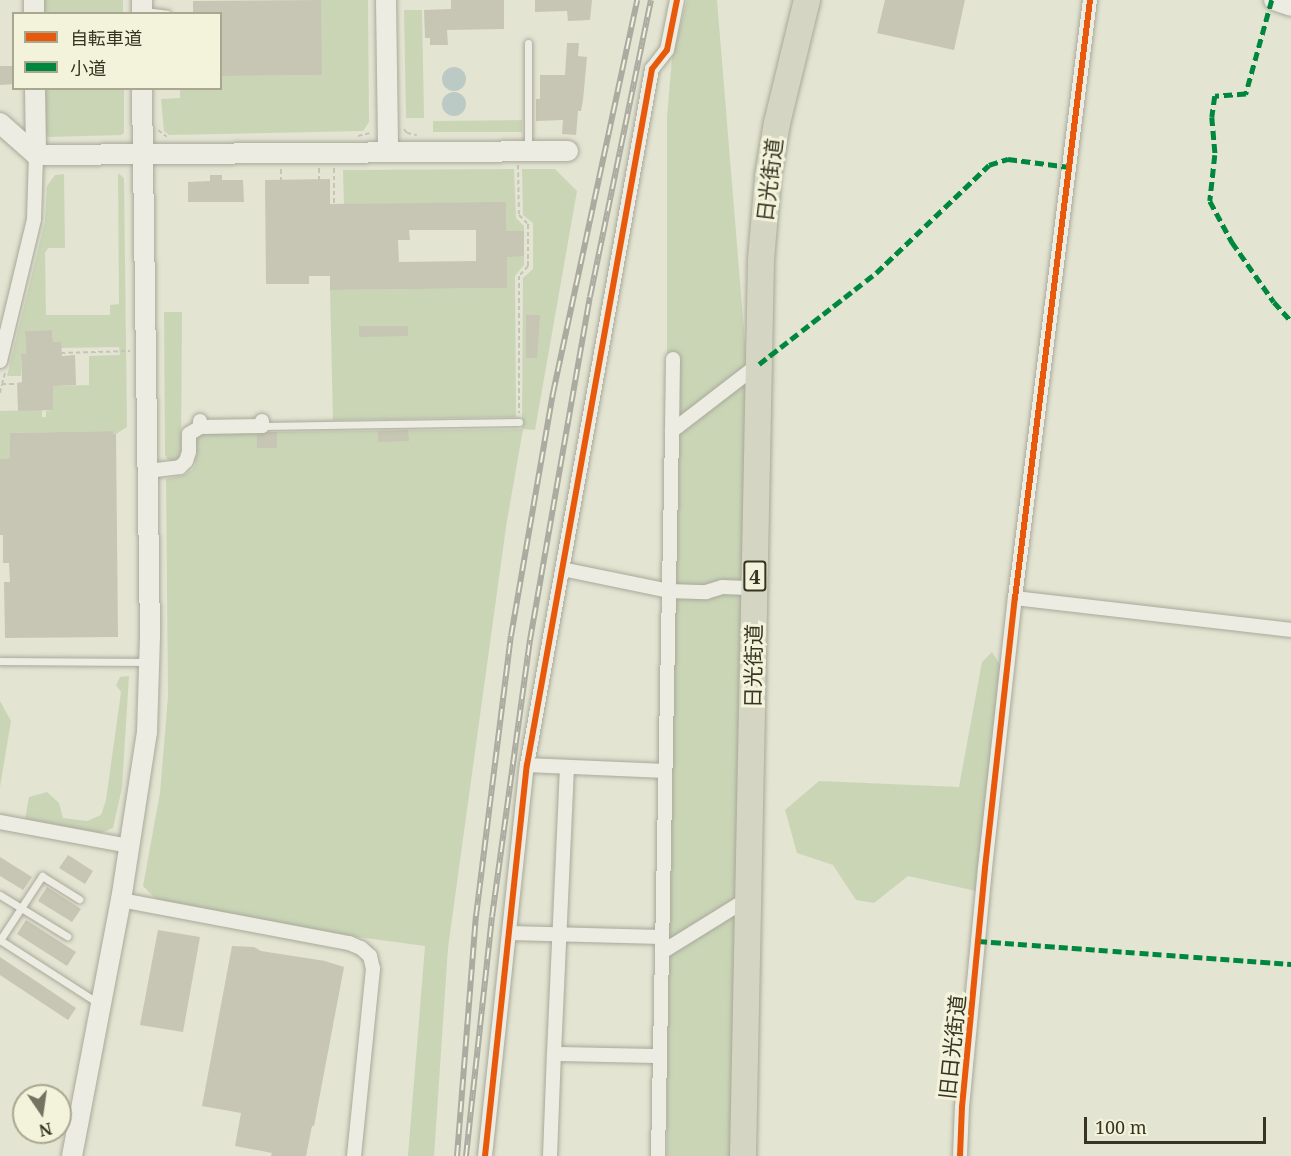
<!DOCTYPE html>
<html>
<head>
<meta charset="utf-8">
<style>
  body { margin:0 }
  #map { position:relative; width:1291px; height:1156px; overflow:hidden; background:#e3e4d2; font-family:"Noto Serif","Noto Sans JP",serif }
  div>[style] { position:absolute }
  .green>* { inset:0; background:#cad5b6 }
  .water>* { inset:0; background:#bccac5 }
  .round { border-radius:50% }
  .building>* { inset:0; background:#c7c5b3 }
  .path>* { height:2px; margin-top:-1px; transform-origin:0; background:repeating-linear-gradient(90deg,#c4c5b9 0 4.5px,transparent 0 7.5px) }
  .roads { filter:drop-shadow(0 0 2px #a9a99a) drop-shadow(0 0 2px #a9a99a) }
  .lane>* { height:7px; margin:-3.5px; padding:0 3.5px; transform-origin:3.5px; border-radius:3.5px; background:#ecece2 }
  .street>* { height:14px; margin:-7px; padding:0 7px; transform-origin:7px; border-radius:7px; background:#ecece2 }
  .secondary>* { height:20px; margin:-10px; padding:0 10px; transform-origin:10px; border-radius:10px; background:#ecece2 }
  .highway>* { height:26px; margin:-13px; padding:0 13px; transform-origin:13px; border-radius:13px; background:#d5d5c3 }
  .rail>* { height:6px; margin-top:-3px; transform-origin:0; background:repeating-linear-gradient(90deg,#f2f3da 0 11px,#acaba2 0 22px); box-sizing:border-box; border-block:2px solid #acaba2 }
  .quiet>* { height:4.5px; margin-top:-2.25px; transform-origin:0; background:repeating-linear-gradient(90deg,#00873e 0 9px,transparent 0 13.5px) }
  .cycleway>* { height:6px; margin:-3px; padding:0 3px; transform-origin:3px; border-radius:3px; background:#e8590c }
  span { translate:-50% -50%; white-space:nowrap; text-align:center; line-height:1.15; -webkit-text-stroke:6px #f2f3da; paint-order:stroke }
  .shield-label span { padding:2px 4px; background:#f2f3da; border:2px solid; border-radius:4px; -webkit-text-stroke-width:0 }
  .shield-label { font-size:20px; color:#383422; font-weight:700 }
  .street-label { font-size:21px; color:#383422 }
  .legend { position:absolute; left:12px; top:12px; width:210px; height:78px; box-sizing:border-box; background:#f2f3da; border:2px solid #a8a790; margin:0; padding:8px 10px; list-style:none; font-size:18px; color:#383422 }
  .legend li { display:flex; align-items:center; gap:12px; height:30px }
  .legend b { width:30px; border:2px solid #a8a790 }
  .north { position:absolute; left:12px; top:1084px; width:60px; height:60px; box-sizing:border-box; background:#f2f3da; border:2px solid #a8a790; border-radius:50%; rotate:167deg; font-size:16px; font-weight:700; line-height:24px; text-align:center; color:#383422 }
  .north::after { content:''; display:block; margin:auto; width:21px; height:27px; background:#747260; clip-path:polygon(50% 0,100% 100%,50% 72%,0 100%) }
  .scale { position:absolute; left:1084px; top:1117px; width:182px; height:27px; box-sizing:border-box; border:3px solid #383422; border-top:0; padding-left:8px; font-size:18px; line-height:21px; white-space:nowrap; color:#383422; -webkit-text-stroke:4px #f2f3da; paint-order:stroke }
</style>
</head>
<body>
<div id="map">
  <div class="green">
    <div style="clip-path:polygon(44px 0,123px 0,123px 13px,44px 13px)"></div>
    <div style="clip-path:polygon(321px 0,368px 0,369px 122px,363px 131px,169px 135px,164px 131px,161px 99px,180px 98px,180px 89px,220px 88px,221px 76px,321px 75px)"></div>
    <div style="clip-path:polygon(687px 0,717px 0,746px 355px,736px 1156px,667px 1156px,667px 117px,672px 58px)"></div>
    <div style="clip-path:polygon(404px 10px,422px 10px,424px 118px,406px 118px)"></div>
    <div style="clip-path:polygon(45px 89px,124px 89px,124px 133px,121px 135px,49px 137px,46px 134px)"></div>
    <div style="clip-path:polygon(522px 120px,522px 132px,433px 132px,433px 121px)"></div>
    <div style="clip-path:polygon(514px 169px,516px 218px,524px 226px,524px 265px,515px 276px,516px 417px,333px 420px,330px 290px,507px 288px,507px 261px,484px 229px,506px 229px,506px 203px,344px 204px,343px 170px)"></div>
    <div style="clip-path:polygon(522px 169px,555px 169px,577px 191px,535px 430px,523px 429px,506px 527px,448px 948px,434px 1156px,408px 1156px,425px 946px,358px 937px,162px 901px,154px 897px,143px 886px,160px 793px,168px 696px,166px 479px,184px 475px,192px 470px,195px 465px,196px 439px,202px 433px,522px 429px,523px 278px,533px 269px,533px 223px,523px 215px)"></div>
    <div style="clip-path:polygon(118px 173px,124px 178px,127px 427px,116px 434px,113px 434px,112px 431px,10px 433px,10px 458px,0 459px,0 411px,42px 410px,42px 417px,46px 417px,46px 411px,53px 410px,53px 386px,89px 385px,89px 356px,120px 355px,119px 347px,61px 348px,61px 341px,53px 342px,52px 330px,25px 331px,26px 354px,21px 354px,21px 376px,7px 376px,45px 221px,47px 186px,55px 175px,64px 174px,65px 248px,48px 248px,45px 253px,46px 315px,110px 315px,110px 305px,119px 304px)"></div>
    <div style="clip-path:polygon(164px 312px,182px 312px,181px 452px,180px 459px,173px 462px,167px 459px,165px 454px)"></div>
    <div style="clip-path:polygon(992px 652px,1004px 671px,976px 891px,908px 876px,874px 903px,856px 900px,833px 865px,797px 853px,785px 810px,819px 781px,959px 787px,982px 662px)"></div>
    <div style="clip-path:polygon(129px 676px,122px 788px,113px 828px,100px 833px,25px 819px,29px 797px,47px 792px,59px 803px,63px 818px,87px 821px,101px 815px,106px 800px,121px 692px,116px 685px,120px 677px)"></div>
    <div style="clip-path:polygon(0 701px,11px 721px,0 787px)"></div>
  </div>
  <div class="water">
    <div class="round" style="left:442px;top:67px;width:24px;height:24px"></div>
    <div class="round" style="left:442px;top:92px;width:24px;height:24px"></div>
  </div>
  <div class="building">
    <div style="clip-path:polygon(321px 0,322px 75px,220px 76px,220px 14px,193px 14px,193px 1px)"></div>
    <div style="clip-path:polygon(451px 0,504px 0,504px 29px,447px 30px,448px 45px,430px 45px,430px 38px,425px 38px,424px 10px,451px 9px)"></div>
    <div style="clip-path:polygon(535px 0,592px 0,590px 20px,568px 21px,567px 11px,535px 12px)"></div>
    <div style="clip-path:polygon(885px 0,965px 0,954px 50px,877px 33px)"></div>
    <div style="clip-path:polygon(567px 43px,579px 43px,578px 56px,587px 57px,583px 100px,581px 111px,578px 111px,576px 135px,562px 134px,563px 120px,536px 121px,536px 99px,540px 99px,540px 75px,565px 75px)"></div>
    <div style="clip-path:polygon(0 66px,14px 66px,14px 84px,0 85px)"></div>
    <div style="clip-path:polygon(210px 175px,222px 175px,222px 180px,243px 180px,244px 202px,188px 202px,188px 182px,210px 181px)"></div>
    <div style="clip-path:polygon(evenodd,330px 179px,330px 204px,506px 202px,506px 231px,524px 231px,524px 256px,507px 257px,507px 288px,330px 290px,330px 276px,309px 276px,309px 284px,266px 284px,265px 180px,330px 179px,409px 230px,476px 230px,476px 261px,399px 262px,398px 240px,410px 240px,409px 230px)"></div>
    <div style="clip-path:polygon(526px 315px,540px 315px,537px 358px,526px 358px)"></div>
    <div style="clip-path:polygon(359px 326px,408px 326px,408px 336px,359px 337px)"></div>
    <div style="clip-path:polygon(52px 330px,53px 342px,61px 341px,62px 356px,75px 355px,76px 385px,53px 386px,53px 410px,18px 411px,17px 383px,22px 382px,21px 354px,26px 354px,25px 331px)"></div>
    <div style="clip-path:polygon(408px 430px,409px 441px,378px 442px,378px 431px)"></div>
    <div style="clip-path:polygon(113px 431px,113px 434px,116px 434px,118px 637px,5px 638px,4px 582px,10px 582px,9px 563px,3px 563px,3px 535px,0 535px,0 459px,10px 458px,10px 433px)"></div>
    <div style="clip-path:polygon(269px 432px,277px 432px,277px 448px,257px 448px,257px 435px)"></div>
    <div style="clip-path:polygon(68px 855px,93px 871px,85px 884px,59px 868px)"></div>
    <div style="clip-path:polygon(0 857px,32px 877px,23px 890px,0 876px)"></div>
    <div style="clip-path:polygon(47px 887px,81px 909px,72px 922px,38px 901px)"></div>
    <div style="clip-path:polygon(26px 920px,76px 952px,67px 966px,17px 934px)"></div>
    <div style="clip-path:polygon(158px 930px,200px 937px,183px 1032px,140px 1025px)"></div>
    <div style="clip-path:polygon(232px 946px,254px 947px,261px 951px,325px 961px,344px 967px,314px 1126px,312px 1126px,306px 1156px,271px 1156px,272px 1153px,235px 1146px,241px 1113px,202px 1106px)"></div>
    <div style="clip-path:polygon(0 957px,76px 1008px,68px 1020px,0 975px)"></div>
  </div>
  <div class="path">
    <div style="left:404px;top:129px;width:5px;rotate:53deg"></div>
    <div style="left:407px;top:133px;width:10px;rotate:11deg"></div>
    <div style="left:158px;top:130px;width:11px;rotate:38deg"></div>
    <div style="left:358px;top:136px;width:12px;rotate:-14deg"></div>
    <div style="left:518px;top:165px;width:50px;rotate:88.9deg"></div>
    <div style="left:519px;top:215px;width:13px;rotate:45deg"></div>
    <div style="left:528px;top:224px;width:42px;rotate:90deg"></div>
    <div style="left:528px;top:266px;width:13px;rotate:132deg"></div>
    <div style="left:519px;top:276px;width:137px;rotate:90deg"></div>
    <div style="left:334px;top:168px;width:36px;rotate:90deg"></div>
    <div style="left:281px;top:169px;width:11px;rotate:90deg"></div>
    <div style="left:319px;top:180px;width:12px;rotate:-90deg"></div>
    <div style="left:61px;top:353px;width:69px;rotate:-1.7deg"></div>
    <div style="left:5px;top:373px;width:11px;rotate:105deg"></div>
    <div style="left:2px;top:384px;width:12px"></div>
    <div style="left:0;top:393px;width:9px;rotate:-77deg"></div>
  </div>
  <div class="roads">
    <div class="lane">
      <div style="left:144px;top:11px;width:23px;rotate:7deg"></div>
      <div style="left:528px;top:150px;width:107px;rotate:-90deg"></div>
      <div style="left:262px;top:426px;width:257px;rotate:-0.9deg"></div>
      <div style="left:0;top:661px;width:147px;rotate:0.4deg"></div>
      <div style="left:0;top:895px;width:79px;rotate:31.5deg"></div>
      <div style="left:0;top:940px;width:77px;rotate:-56.7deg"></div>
      <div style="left:42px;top:876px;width:44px;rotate:31.9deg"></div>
      <div style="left:0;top:940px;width:117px;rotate:32.7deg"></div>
    </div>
    <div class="street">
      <div style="left:0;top:361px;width:146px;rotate:-76.5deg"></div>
      <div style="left:34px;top:219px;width:64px;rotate:-88.2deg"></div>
      <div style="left:200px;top:427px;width:62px;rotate:-0.9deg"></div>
      <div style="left:262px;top:426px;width:5px;rotate:-90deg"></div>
      <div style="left:672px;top:431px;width:72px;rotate:-89.2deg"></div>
      <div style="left:148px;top:471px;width:32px;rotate:-7deg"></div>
      <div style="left:180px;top:467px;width:8px;rotate:-45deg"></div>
      <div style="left:186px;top:461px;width:9px;rotate:-72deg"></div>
      <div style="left:189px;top:452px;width:18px;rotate:-90deg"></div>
      <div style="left:189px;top:434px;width:13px;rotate:-32deg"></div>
      <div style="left:200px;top:427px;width:6px;rotate:-90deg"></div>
      <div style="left:562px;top:569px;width:109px;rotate:11.6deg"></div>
      <div style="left:669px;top:591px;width:37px;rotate:2deg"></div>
      <div style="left:706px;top:592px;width:17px;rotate:-17deg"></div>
      <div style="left:722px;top:587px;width:33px;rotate:2deg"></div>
      <div style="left:1015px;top:598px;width:278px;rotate:6.6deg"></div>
      <div style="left:527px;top:765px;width:138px;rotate:2.5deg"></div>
      <div style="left:567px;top:767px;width:287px;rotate:92.6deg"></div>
      <div style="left:554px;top:1054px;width:106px;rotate:1.1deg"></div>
      <div style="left:0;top:822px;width:132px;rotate:10.5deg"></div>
      <div style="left:121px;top:900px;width:232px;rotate:10.7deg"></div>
      <div style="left:349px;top:943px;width:13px;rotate:23deg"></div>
      <div style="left:361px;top:948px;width:12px;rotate:42deg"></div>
      <div style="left:370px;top:956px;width:13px;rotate:77deg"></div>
      <div style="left:373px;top:969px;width:188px;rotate:95.8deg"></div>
      <div style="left:509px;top:933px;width:153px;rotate:1.5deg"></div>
      <div style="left:662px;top:952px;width:102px;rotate:-31.8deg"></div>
      <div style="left:485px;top:1156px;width:393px;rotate:-83.9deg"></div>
      <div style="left:527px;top:765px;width:707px;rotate:-79.82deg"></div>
      <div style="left:652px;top:69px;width:24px;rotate:-52deg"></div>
      <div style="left:667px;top:50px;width:51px;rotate:-78.7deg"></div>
      <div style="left:550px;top:1156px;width:102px;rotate:-87.8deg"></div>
      <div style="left:658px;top:1156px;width:725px;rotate:-88.89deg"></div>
      <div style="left:672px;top:431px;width:110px;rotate:-37.6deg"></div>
      <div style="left:960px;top:1156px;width:49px;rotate:-87.7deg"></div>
      <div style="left:962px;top:1107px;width:240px;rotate:-84.5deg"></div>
      <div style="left:985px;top:868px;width:272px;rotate:-83.7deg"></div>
      <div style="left:1015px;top:598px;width:603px;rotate:-82.85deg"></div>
    </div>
    <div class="secondary">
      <div style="left:34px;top:0;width:14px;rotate:90deg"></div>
      <div style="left:142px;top:0;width:14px;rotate:90deg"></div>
      <div style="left:386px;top:0;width:150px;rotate:89.2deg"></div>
      <div style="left:1274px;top:0;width:18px;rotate:19deg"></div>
      <div style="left:35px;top:88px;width:67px;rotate:89.1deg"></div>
      <div style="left:0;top:123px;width:48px;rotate:41.6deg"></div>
      <div style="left:36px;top:155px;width:532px;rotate:-0.43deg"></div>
      <div style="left:72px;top:1156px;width:261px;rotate:-79.2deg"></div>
      <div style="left:121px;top:900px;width:170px;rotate:-81.2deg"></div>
      <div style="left:147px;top:732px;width:96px;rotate:-88.2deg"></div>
      <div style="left:150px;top:636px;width:548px;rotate:-90.84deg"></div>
    </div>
    <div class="highway">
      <div style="left:743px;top:1156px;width:896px;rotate:-88.85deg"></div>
      <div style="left:761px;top:260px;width:84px;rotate:-85.2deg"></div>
      <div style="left:768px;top:176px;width:54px;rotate:-80.4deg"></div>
      <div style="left:777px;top:123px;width:127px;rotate:-76.3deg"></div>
    </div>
  </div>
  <div class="rail">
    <div style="left:457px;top:1156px;width:241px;rotate:-85.5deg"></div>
    <div style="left:476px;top:916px;width:282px;rotate:-82.9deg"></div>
    <div style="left:511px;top:636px;width:247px;rotate:-80.2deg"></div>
    <div style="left:553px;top:393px;width:402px;rotate:-77.9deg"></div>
    <div style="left:466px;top:1156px;width:240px;rotate:-83.8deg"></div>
    <div style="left:492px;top:917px;width:280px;rotate:-82.2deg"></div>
    <div style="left:530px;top:640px;width:348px;rotate:-80.1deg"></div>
    <div style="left:590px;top:297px;width:303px;rotate:-78.4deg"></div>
  </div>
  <div class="quiet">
    <div style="left:1272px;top:0;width:98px;rotate:105.5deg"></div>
    <div style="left:1246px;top:94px;width:31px;rotate:176deg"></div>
    <div style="left:1215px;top:96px;width:21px;rotate:98deg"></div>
    <div style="left:1212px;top:117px;width:38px;rotate:85deg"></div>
    <div style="left:1215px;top:155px;width:46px;rotate:96.2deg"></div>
    <div style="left:1210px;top:201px;width:47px;rotate:61.8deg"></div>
    <div style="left:1232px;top:242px;width:73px;rotate:55deg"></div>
    <div style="left:1274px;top:302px;width:25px;rotate:48deg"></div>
    <div style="left:759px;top:364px;width:148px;rotate:-37.9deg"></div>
    <div style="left:876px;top:273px;width:156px;rotate:-43.7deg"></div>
    <div style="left:989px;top:165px;width:20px;rotate:-18deg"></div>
    <div style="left:1008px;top:159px;width:62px;rotate:7.5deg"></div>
    <div style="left:978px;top:941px;width:314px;rotate:4.2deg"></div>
  </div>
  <div class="cycleway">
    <div style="left:485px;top:1156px;width:393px;rotate:-83.9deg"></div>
    <div style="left:527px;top:765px;width:707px;rotate:-79.82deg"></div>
    <div style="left:652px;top:69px;width:24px;rotate:-52deg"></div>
    <div style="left:667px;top:50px;width:51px;rotate:-78.7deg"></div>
    <div style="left:960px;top:1156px;width:49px;rotate:-87.7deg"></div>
    <div style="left:962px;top:1107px;width:240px;rotate:-84.5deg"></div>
    <div style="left:985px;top:868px;width:272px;rotate:-83.7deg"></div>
    <div style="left:1015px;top:598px;width:603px;rotate:-82.85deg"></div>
  </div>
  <div class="shield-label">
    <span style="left:755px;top:576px">4</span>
  </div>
  <div class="street-label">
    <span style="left:769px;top:180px;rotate:-83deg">日光街道</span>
    <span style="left:753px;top:666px;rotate:-89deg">日光街道</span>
    <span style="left:952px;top:1047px;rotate:-84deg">旧日光街道</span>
  </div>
  <ul class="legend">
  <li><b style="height:8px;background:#e8590c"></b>自転車道</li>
  <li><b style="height:8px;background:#00873e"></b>小道</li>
  </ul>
  <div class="north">N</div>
  <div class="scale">100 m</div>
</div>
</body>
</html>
